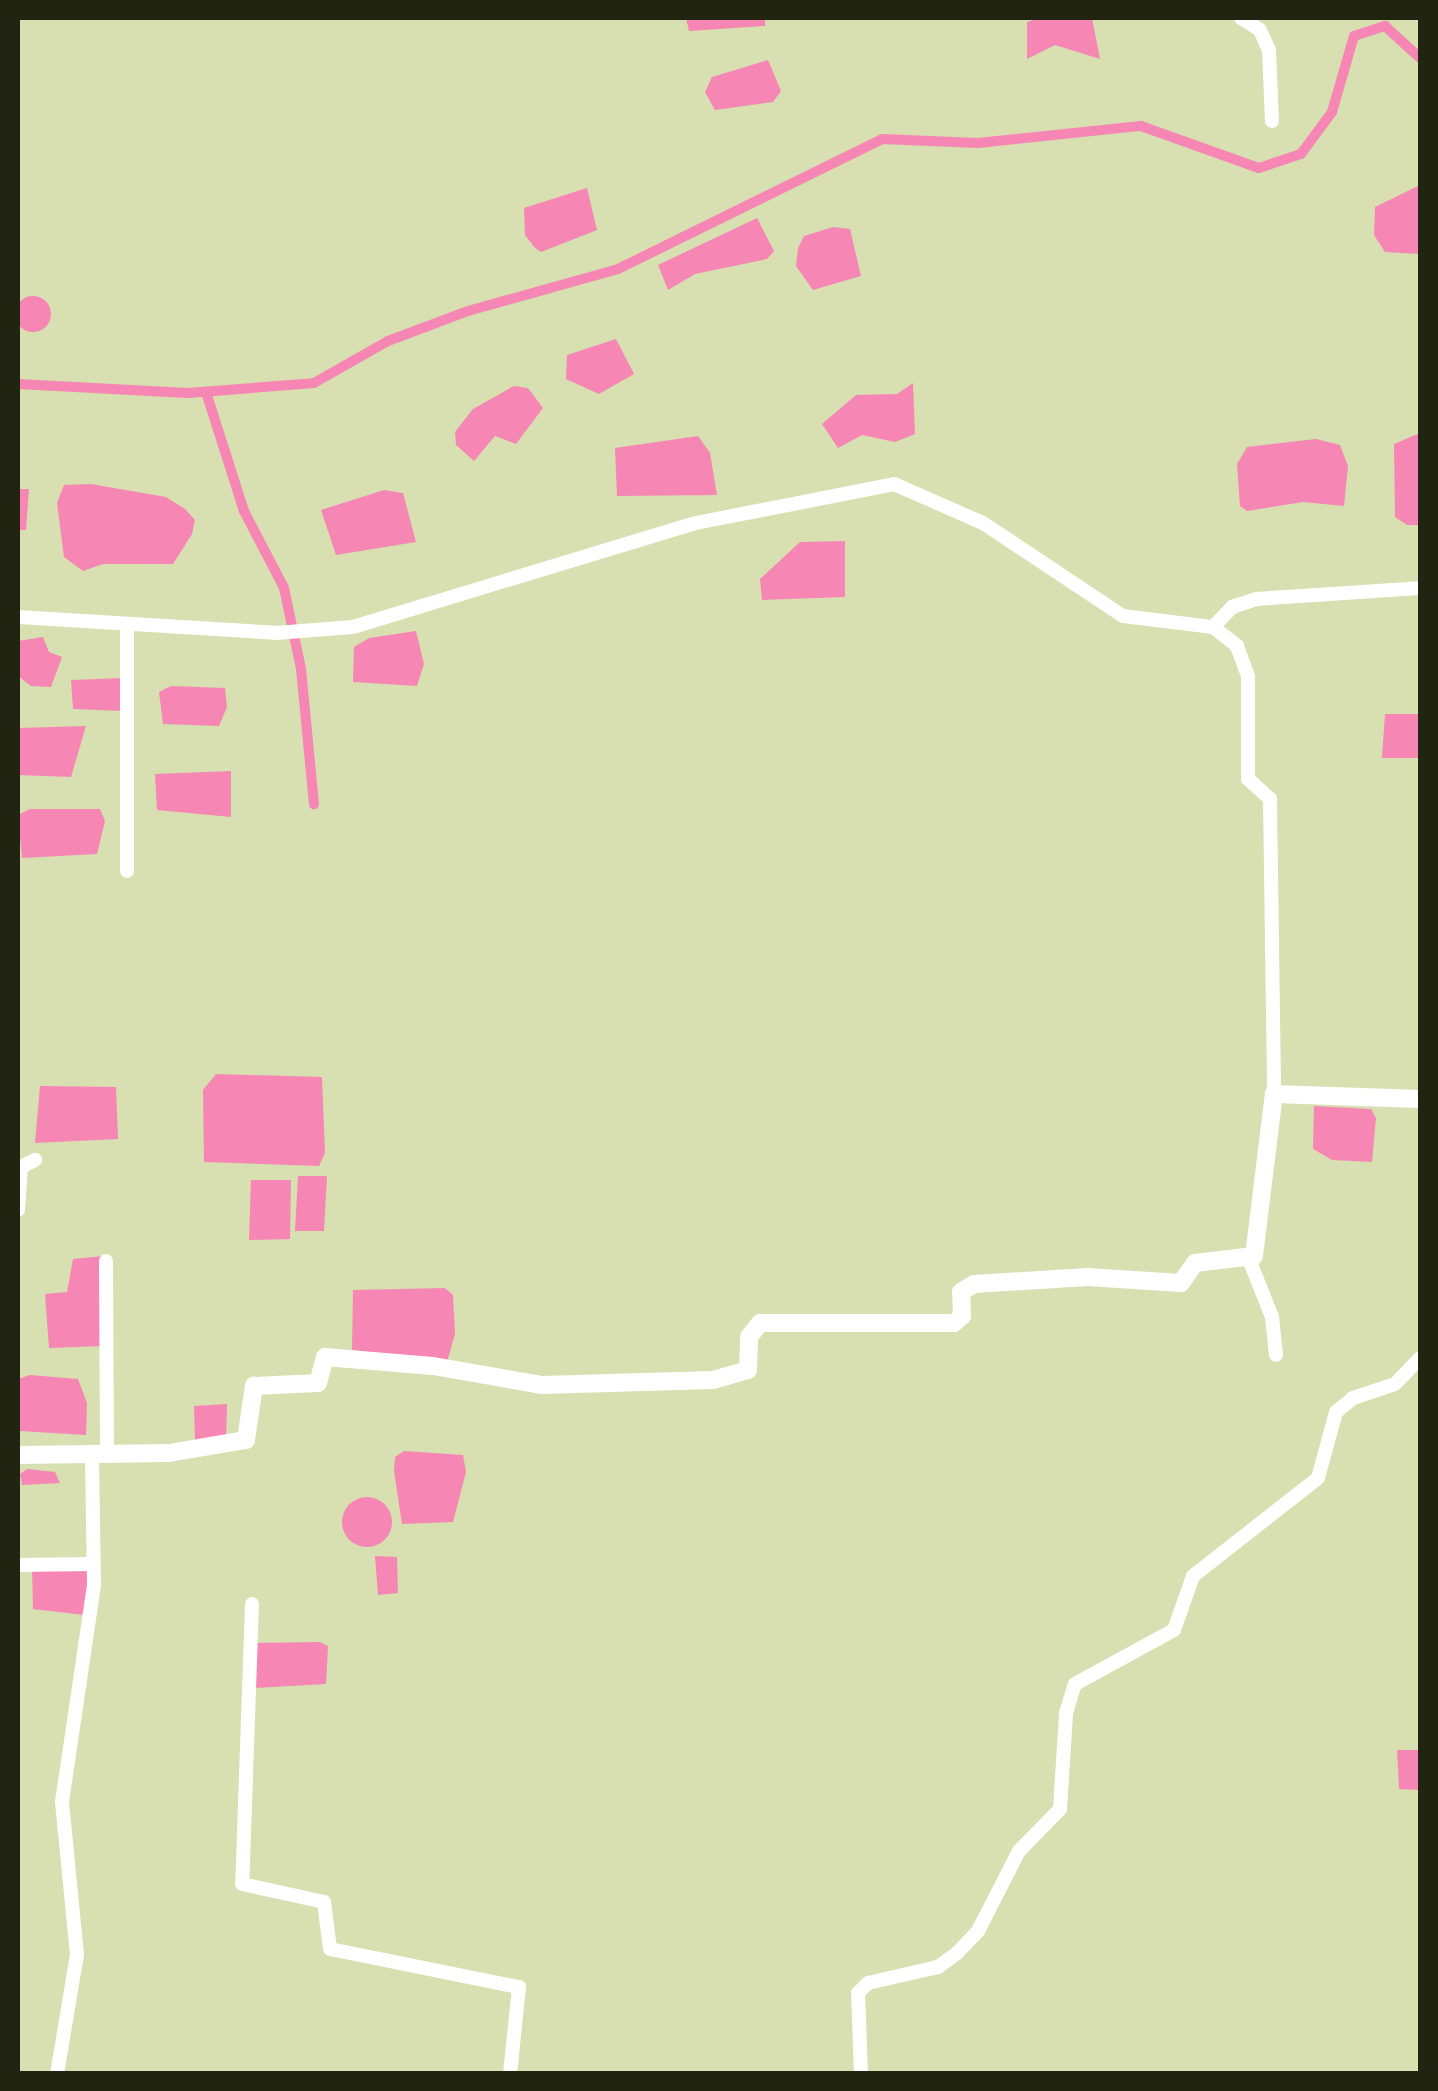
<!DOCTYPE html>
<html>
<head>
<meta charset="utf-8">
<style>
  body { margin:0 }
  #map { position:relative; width:1438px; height:2091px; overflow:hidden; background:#d8dfb0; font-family:"Alegreya Sans",sans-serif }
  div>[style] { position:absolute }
  .water>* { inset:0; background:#f686b4 }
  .round { border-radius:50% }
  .canal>* { height:10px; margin:-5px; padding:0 5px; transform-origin:5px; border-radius:5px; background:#f686b4 }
  .minor>* { height:14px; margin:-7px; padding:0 7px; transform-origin:7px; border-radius:7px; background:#fff }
  .major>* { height:18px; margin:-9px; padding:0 9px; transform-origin:9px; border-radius:9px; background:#fff }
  span { translate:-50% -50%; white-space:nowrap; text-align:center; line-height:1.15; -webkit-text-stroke:10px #e5ecbd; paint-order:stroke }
  .frame { position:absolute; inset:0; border:20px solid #222412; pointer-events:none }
</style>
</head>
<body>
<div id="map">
  <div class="water">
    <div style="clip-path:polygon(686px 18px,765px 18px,765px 26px,689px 31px)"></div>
    <div style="clip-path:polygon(1040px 18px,1092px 18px,1100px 59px,1055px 45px,1027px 59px,1027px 22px)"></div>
    <div style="clip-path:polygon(768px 60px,781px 91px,773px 102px,715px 110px,705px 92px,712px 77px)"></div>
    <div style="clip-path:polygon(1420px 185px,1420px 254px,1385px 252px,1374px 235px,1375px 207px)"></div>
    <div style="clip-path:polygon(587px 188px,597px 230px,541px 252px,535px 248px,525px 235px,524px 208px)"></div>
    <div style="clip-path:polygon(757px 218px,774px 251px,767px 259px,695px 274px,668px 290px,658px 265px)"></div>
    <div style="clip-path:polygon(833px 227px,850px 229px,861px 276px,813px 290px,796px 266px,798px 248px,804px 236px)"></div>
    <div class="round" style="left:15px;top:296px;width:36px;height:36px"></div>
    <div style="clip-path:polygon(616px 339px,634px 374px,599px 394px,566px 379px,567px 355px)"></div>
    <div style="clip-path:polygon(913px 383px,915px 434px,895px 442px,862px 435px,838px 448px,822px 424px,856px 395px,897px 394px)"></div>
    <div style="clip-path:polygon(514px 386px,528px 388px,543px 408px,516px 444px,495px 436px,474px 461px,456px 445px,455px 432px,473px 409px)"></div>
    <div style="clip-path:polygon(1420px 433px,1420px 525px,1407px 525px,1395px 517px,1394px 444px)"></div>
    <div style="clip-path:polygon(698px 436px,710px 453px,717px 495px,617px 496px,615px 448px)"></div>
    <div style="clip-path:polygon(1316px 439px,1340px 445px,1348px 466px,1344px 506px,1303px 502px,1247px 511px,1240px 506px,1237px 464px,1247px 447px)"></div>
    <div style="clip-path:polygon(91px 484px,166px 497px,185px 509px,195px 520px,192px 534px,173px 564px,103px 564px,83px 571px,64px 557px,57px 503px,64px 485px)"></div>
    <div style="clip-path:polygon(18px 489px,29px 489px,26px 530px,18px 530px)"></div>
    <div style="clip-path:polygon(384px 490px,403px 493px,416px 542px,336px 555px,321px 510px)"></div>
    <div style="clip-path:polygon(845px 541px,845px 597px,762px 600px,760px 579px,800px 542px)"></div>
    <div style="clip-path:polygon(416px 631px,424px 664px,417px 686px,353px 682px,354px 647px,369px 638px)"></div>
    <div style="clip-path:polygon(43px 637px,49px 652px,62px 657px,51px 687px,31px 686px,18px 676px,18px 641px)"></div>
    <div style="clip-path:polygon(123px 678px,122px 711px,73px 709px,71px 680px)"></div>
    <div style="clip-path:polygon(171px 686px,225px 688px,227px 707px,219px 726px,163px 724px,159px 692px)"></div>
    <div style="clip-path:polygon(1385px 714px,1420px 714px,1420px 758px,1382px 758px)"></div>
    <div style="clip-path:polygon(86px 726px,71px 777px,18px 775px,18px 728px)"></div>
    <div style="clip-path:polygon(231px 771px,231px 817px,157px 810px,155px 774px)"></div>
    <div style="clip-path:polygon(30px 809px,100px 809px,105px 821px,97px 854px,22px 858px,18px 815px)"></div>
    <div style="clip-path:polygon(216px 1074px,322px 1077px,325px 1153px,319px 1166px,204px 1162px,203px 1090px)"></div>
    <div style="clip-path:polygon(40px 1086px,116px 1087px,118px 1139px,35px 1143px)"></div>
    <div style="clip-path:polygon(1314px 1106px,1371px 1109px,1376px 1118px,1372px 1162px,1332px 1160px,1313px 1149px)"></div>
    <div style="clip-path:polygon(298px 1176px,327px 1176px,324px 1231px,295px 1231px)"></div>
    <div style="clip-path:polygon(251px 1180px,291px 1180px,290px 1239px,249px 1240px)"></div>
    <div style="clip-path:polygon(104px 1256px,104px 1346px,49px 1348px,45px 1294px,67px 1292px,73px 1259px)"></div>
    <div style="clip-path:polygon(445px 1288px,453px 1295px,455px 1334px,447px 1362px,352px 1350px,353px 1290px)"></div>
    <div style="clip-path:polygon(30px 1375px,78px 1379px,87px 1403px,86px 1435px,20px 1431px,18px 1379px)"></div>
    <div style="clip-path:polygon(227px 1404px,226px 1441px,195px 1441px,194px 1406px)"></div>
    <div style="clip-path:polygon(404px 1451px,463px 1455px,466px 1472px,453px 1522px,402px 1524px,394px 1471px,395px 1457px)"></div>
    <div style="clip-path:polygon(27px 1469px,55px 1472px,60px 1483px,22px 1485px,20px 1474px)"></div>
    <div class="round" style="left:342px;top:1497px;width:50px;height:50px"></div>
    <div style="clip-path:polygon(375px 1556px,397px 1557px,398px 1593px,378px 1595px)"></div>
    <div style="clip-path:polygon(32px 1567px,91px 1567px,84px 1615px,33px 1609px)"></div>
    <div style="clip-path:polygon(320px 1642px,328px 1646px,326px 1684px,255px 1688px,254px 1643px)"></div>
    <div style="clip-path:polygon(1397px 1750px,1420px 1750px,1420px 1790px,1399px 1789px)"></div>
  </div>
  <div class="canal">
    <div style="left:18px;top:384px;width:170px;rotate:3deg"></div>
    <div style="left:188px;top:393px;width:126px;rotate:-4.5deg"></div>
    <div style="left:314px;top:383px;width:85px;rotate:-29.6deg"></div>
    <div style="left:388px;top:341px;width:85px;rotate:-20.6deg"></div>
    <div style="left:468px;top:311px;width:156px;rotate:-15.6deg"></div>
    <div style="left:618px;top:269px;width:294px;rotate:-26.2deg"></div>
    <div style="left:882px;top:139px;width:96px;rotate:2.4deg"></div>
    <div style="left:978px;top:143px;width:164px;rotate:-6deg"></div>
    <div style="left:1141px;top:126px;width:125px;rotate:19.6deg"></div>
    <div style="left:1259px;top:168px;width:44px;rotate:-18.4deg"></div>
    <div style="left:1301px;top:154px;width:52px;rotate:-53.6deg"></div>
    <div style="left:1332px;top:112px;width:79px;rotate:-73.9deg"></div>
    <div style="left:1354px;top:36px;width:33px;rotate:-18deg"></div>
    <div style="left:1385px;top:26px;width:47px;rotate:42.4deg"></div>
    <div style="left:206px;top:392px;width:125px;rotate:72.3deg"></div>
    <div style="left:244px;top:511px;width:87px;rotate:62.5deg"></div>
    <div style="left:284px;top:588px;width:83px;rotate:78.1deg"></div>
    <div style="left:301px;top:669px;width:136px;rotate:84.5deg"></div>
  </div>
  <div class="minor">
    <div style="left:1241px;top:18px;width:22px;rotate:32deg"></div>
    <div style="left:1260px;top:30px;width:22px;rotate:66deg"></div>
    <div style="left:1269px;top:50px;width:71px;rotate:87.6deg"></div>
    <div style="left:18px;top:617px;width:258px;rotate:3.5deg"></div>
    <div style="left:276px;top:633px;width:77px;rotate:-4.5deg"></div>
    <div style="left:353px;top:627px;width:358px;rotate:-16.9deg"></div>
    <div style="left:696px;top:523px;width:202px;rotate:-11.1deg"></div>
    <div style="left:894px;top:484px;width:97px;rotate:23.7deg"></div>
    <div style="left:983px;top:523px;width:168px;rotate:33.6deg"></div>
    <div style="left:1123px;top:616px;width:91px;rotate:7deg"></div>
    <div style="left:1213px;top:627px;width:28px;rotate:-46deg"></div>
    <div style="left:1232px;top:607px;width:25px;rotate:-18deg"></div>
    <div style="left:1256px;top:599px;width:164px;rotate:-3.8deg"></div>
    <div style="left:127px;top:625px;width:246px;rotate:90deg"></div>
    <div style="left:1213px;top:627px;width:31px;rotate:38deg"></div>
    <div style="left:1237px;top:646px;width:33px;rotate:70deg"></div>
    <div style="left:1248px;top:677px;width:102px;rotate:90deg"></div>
    <div style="left:1248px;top:779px;width:30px;rotate:42deg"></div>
    <div style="left:1270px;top:799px;width:295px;rotate:89.2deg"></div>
    <div style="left:18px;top:1210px;width:43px;rotate:-86deg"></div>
    <div style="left:21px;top:1167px;width:16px;rotate:-27deg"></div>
    <div style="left:1249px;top:1259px;width:62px;rotate:68.4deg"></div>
    <div style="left:1272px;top:1317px;width:38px;rotate:84deg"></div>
    <div style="left:106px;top:1261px;width:195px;rotate:89.7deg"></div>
    <div style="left:18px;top:1565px;width:75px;rotate:-0.8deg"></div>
    <div style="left:252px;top:1604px;width:280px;rotate:92deg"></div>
    <div style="left:242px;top:1884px;width:84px;rotate:12.4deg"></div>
    <div style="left:324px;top:1902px;width:47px;rotate:82.7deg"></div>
    <div style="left:330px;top:1949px;width:193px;rotate:11.4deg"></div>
    <div style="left:519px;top:1987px;width:87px;rotate:95.9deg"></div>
    <div style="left:57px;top:2074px;width:121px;rotate:-80.5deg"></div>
    <div style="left:77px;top:1955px;width:154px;rotate:-95.6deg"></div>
    <div style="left:62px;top:1802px;width:220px;rotate:-81.6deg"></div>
    <div style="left:94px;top:1584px;width:128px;rotate:-90.9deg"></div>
    <div style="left:861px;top:2074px;width:81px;rotate:-92.1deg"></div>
    <div style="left:858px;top:1993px;width:14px;rotate:-45deg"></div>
    <div style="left:868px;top:1983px;width:72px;rotate:-12.9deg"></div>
    <div style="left:938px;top:1967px;width:24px;rotate:-36deg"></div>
    <div style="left:957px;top:1953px;width:30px;rotate:-46deg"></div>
    <div style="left:978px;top:1931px;width:90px;rotate:-62.9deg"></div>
    <div style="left:1019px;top:1851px;width:59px;rotate:-45.7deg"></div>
    <div style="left:1060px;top:1809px;width:96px;rotate:-86.4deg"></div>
    <div style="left:1066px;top:1713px;width:30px;rotate:-73deg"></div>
    <div style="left:1075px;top:1684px;width:113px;rotate:-28.6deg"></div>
    <div style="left:1174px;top:1630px;width:57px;rotate:-70.6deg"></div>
    <div style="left:1193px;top:1576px;width:159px;rotate:-38.1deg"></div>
    <div style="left:1318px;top:1478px;width:68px;rotate:-74.7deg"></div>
    <div style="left:1336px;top:1412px;width:22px;rotate:-39deg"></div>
    <div style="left:1353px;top:1398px;width:44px;rotate:-18.4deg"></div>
    <div style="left:1395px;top:1384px;width:36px;rotate:-46deg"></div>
  </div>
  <div class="major">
    <div style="left:18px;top:1455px;width:151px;rotate:-0.8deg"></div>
    <div style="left:169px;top:1453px;width:78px;rotate:-9.6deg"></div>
    <div style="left:246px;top:1440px;width:55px;rotate:-81.6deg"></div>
    <div style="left:254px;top:1386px;width:64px;rotate:-2.7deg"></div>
    <div style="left:318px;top:1383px;width:27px;rotate:-75deg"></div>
    <div style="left:325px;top:1357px;width:108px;rotate:4.8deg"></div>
    <div style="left:433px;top:1366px;width:111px;rotate:9.9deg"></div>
    <div style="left:542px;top:1385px;width:171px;rotate:-1.7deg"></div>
    <div style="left:713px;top:1380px;width:36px;rotate:-16deg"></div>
    <div style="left:748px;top:1370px;width:33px;rotate:-88deg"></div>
    <div style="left:749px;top:1337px;width:18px;rotate:-52deg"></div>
    <div style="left:760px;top:1323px;width:194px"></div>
    <div style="left:954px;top:1323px;width:11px;rotate:-41deg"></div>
    <div style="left:962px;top:1316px;width:24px;rotate:-92deg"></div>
    <div style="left:961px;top:1292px;width:15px;rotate:-32deg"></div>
    <div style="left:974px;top:1284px;width:114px;rotate:-3.5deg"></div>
    <div style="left:1088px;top:1277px;width:93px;rotate:3.7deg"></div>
    <div style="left:1181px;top:1283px;width:24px;rotate:-55deg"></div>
    <div style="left:1195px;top:1263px;width:59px;rotate:-6.8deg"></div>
    <div style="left:1254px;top:1256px;width:163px;rotate:-83deg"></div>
    <div style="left:1274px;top:1094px;width:146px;rotate:2deg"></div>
  </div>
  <div class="frame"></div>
</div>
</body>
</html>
